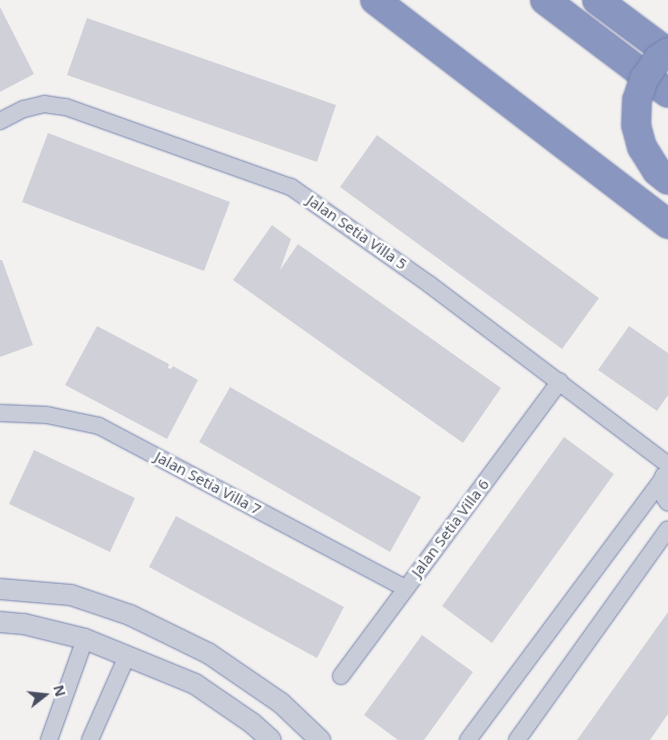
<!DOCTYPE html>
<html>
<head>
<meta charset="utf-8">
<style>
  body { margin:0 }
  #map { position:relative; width:668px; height:740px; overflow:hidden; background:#f3f1f0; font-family:"Noto Sans",sans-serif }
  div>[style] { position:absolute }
  .building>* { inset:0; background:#d0d1d8 }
  .roads { filter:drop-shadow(0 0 1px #7380ac) drop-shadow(0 0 1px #7380ac) }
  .minor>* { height:16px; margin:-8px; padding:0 8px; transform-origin:8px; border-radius:8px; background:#c7ccd8 }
  .tertiary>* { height:20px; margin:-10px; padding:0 10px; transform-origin:10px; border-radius:10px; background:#c7ccd8 }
  .motorway>* { height:28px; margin:-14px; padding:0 14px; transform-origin:14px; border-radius:14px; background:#8896c0 }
  .bridges { filter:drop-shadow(0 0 1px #7380ac) drop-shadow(0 0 1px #7380ac) }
  .motorway-bridge>* { height:28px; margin:-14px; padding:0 14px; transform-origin:14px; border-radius:14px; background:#8896c0 }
  span { translate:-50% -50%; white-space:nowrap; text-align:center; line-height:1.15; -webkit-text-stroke:5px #fff; paint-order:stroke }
  .street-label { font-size:15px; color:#484e5f }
  .north { position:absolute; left:20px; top:670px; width:50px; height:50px; -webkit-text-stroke:4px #fff; paint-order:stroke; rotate:74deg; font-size:14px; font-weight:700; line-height:20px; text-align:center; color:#484e5f }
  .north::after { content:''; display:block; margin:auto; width:18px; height:22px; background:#484e5f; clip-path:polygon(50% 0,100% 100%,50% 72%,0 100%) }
</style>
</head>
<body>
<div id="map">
  <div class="building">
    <div style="clip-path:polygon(0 7px,34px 74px,0 92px)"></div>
    <div style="clip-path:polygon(87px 18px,336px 105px,317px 162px,67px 75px)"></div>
    <div style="clip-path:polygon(48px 133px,230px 202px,204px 271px,22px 202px)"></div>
    <div style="clip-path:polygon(377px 135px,599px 298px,562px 349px,340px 187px)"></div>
    <div style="clip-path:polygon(272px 225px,291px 239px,280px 270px,298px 244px,501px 388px,463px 443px,233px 280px)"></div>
    <div style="clip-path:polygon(0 260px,2px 260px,33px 345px,0 357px)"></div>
    <div style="clip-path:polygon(97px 326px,169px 364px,168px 368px,171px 369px,173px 366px,198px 380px,167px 439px,65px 385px)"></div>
    <div style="clip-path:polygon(629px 326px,668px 353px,668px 395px,657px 411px,598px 370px)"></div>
    <div style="clip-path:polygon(230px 387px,421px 497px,390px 552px,199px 442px)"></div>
    <div style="clip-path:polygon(564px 437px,614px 474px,492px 643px,442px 606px)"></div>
    <div style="clip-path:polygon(34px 450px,135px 498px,110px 552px,9px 504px)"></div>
    <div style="clip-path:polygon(176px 516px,344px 607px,317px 658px,149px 567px)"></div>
    <div style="clip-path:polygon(668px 612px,668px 714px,650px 740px,577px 740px)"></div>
    <div style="clip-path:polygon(422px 635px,473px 672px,424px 740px,398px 740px,364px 715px)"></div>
  </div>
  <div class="roads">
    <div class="minor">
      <div style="left:0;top:121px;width:27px;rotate:-27deg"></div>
      <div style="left:24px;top:109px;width:21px;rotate:-14deg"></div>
      <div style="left:44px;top:104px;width:22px;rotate:8deg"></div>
      <div style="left:66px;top:107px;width:239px;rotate:19.6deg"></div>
      <div style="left:291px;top:187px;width:169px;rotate:35.1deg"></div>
      <div style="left:429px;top:284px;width:300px;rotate:37.1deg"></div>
      <div style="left:0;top:413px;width:47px;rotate:2.4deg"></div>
      <div style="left:47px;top:415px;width:53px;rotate:11.9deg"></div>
      <div style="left:99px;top:426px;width:346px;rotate:27.9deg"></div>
      <div style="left:663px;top:476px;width:15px;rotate:101deg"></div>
      <div style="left:660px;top:491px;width:14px;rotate:56deg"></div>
      <div style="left:341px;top:676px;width:367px;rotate:-53.4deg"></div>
      <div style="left:49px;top:740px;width:107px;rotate:-70.4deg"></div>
      <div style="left:90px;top:740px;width:92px;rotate:-66.2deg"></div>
      <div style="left:468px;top:740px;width:323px;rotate:-53.3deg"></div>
      <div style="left:517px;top:740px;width:259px;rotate:-54.4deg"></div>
    </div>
    <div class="tertiary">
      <div style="left:0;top:589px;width:71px;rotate:4.8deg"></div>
      <div style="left:71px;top:595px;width:62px;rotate:18.7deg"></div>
      <div style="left:130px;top:615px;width:87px;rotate:26deg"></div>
      <div style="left:208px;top:653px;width:88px;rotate:34.4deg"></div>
      <div style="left:281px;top:703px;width:54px;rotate:43.5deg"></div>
      <div style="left:0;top:622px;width:24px;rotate:5deg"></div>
      <div style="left:24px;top:624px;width:63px;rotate:13.8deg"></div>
      <div style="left:85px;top:639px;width:119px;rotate:22.2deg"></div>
      <div style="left:195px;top:684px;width:69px;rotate:34.4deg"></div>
      <div style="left:252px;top:723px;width:25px;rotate:42deg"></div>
    </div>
    <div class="motorway">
      <div style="left:375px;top:0;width:369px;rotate:37.4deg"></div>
      <div style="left:545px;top:0;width:154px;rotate:37.1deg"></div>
      <div style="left:597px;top:0;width:89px;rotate:36.7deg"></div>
    </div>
  </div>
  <div class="bridges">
    <div class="motorway-bridge">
      <div style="left:668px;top:52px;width:12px;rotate:145deg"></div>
      <div style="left:658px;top:59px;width:24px;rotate:125deg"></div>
      <div style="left:644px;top:79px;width:22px;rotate:108deg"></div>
      <div style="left:637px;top:100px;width:25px;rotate:92deg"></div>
      <div style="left:636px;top:125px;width:23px;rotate:75deg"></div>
      <div style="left:642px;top:147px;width:28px;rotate:58deg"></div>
      <div style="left:657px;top:171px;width:14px;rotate:39deg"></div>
    </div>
  </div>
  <div class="street-label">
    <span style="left:357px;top:232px;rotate:35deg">Jalan Setia Villa 5</span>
    <span style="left:208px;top:483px;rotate:28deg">Jalan Setia Villa 7</span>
    <span style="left:450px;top:528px;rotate:-53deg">Jalan Setia Villa 6</span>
  </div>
  <div class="north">N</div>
</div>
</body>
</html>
